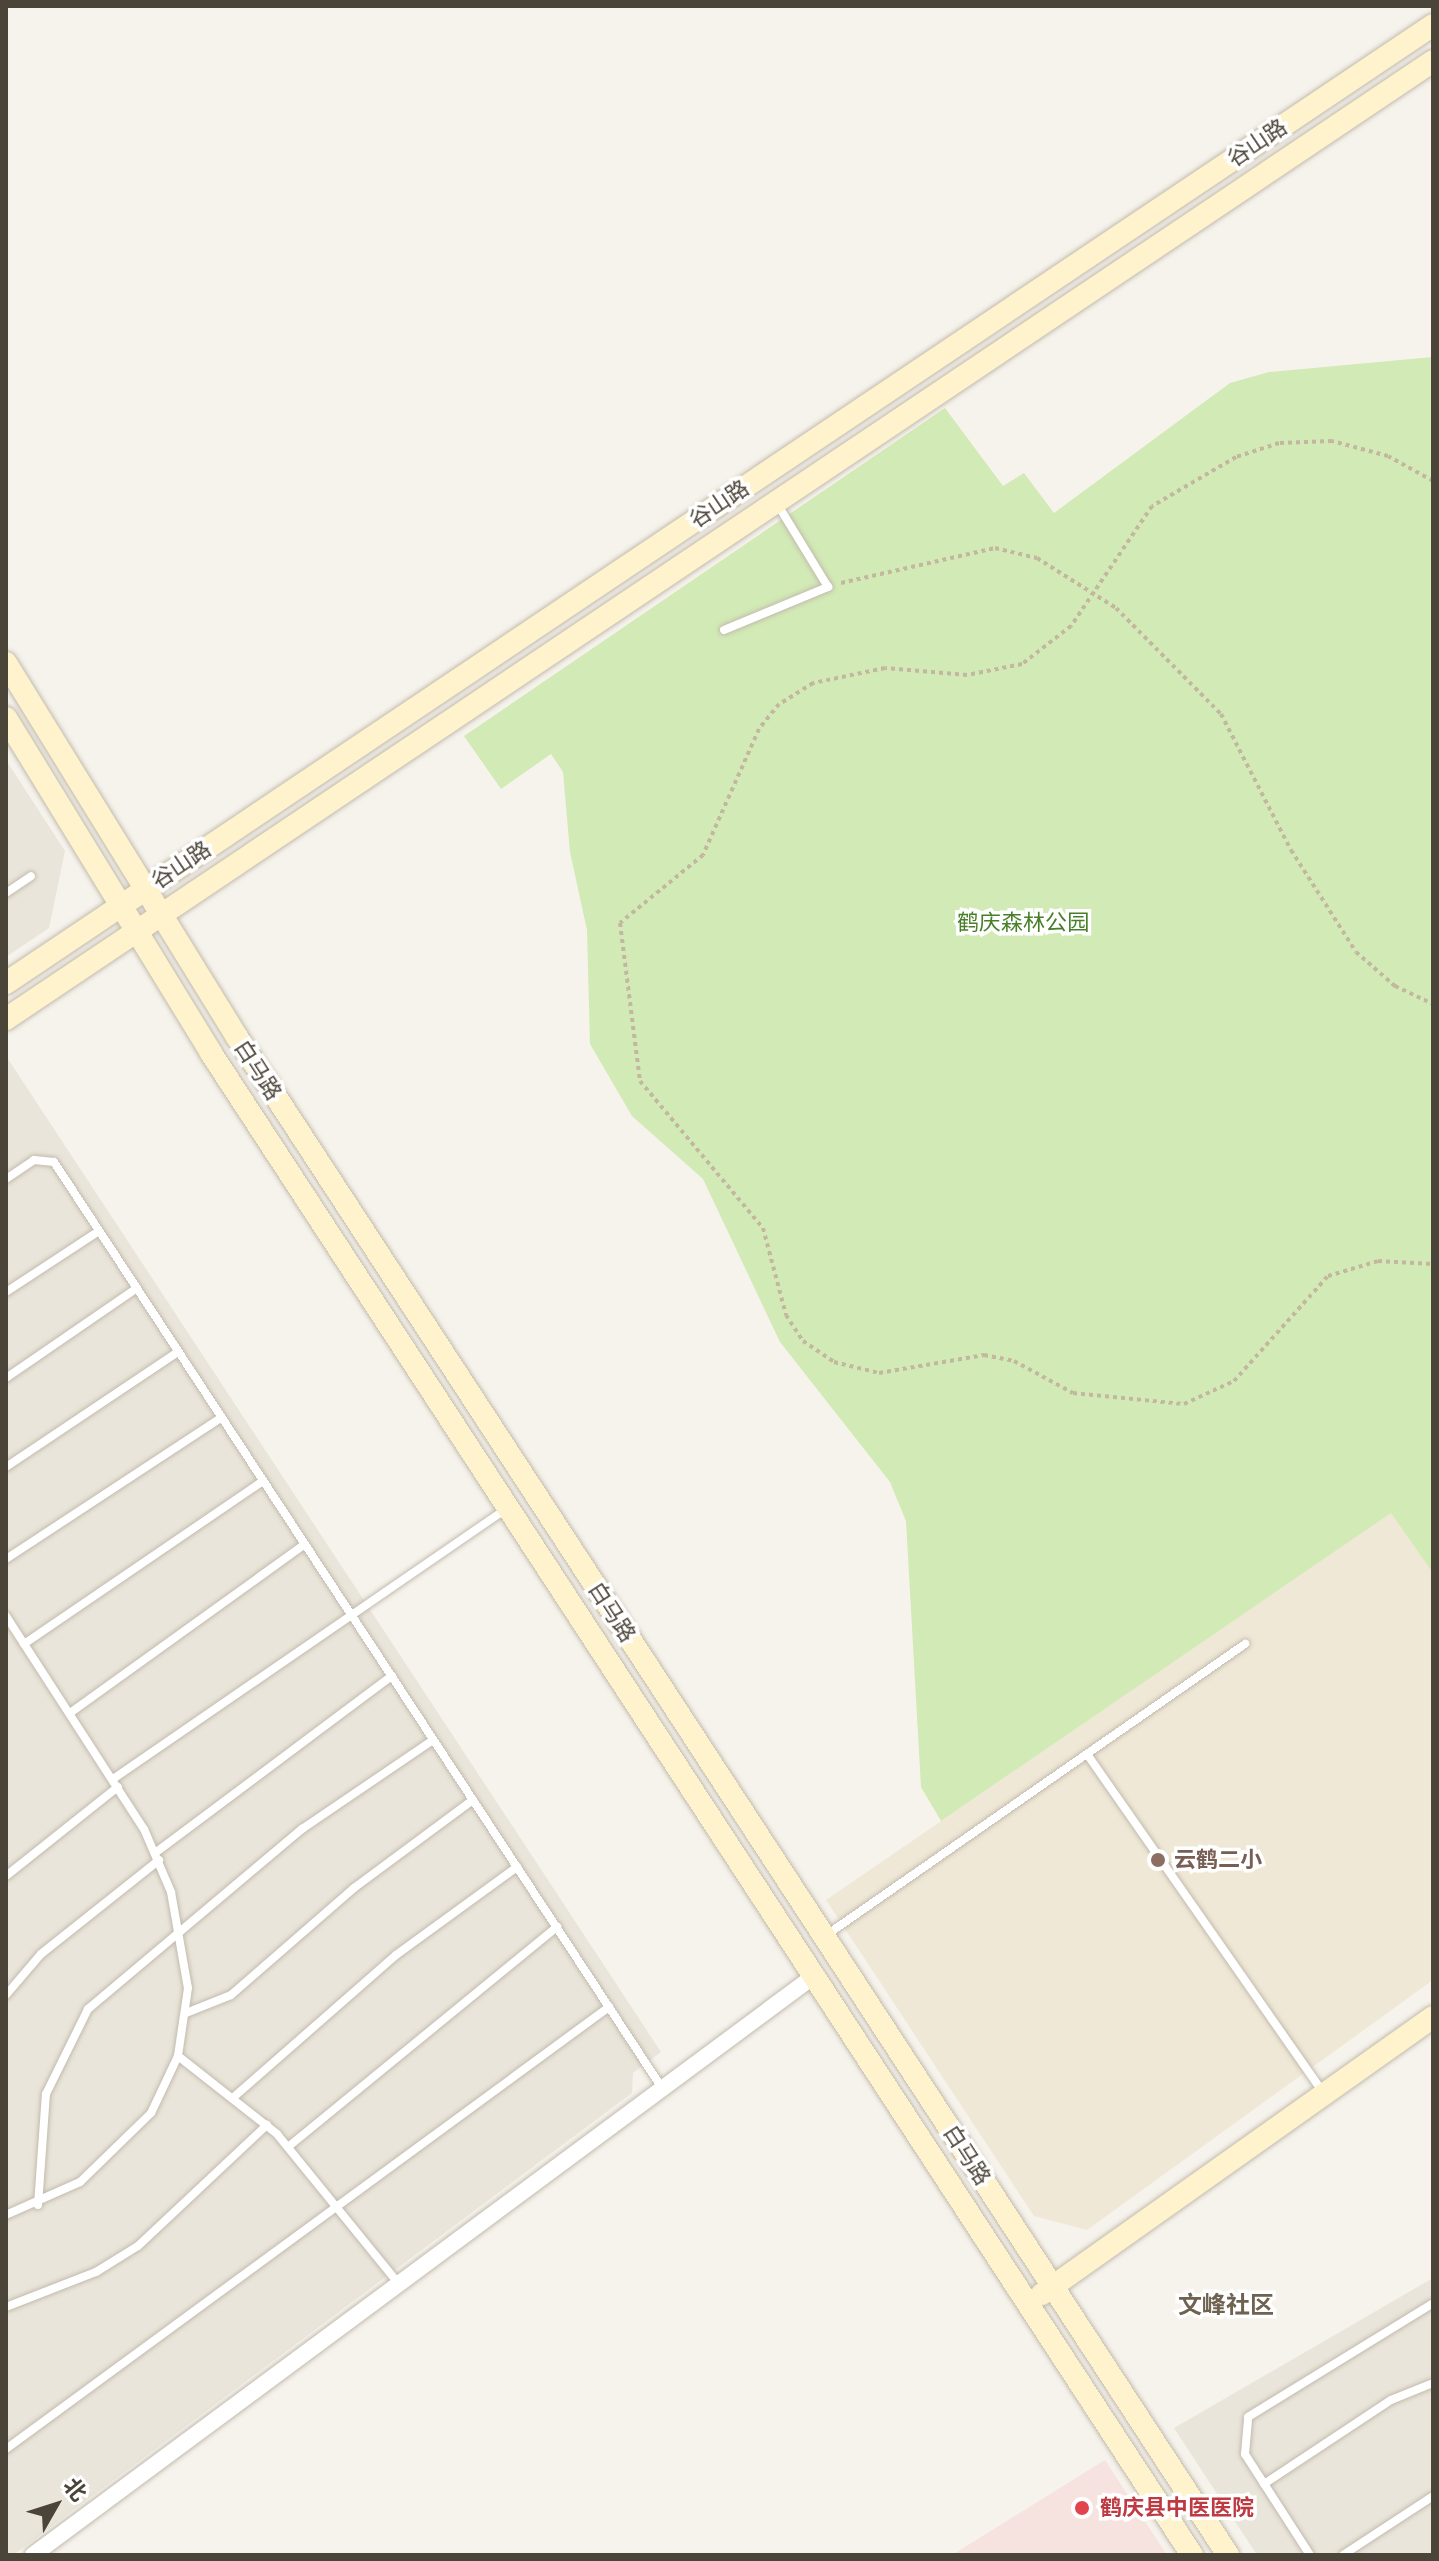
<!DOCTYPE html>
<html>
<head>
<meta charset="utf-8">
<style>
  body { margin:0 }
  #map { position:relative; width:1439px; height:2561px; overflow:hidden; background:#f6f3ec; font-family:"DM Sans","Noto Sans SC",sans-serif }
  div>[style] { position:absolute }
  .residential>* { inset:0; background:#eae5da }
  .education>* { inset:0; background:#efe8d6 }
  .medical>* { inset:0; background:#f6e3e0 }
  .green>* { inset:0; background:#d2eab5 }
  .path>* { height:4px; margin-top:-2px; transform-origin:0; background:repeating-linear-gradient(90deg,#c4b79f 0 4px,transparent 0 8px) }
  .roads { filter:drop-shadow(0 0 2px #c2bbae) drop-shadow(0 0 2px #c2bbae) }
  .lane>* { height:8px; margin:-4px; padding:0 4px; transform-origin:4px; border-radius:4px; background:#fff }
  .street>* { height:16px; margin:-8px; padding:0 8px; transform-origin:8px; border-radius:8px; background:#fff }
  .secondary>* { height:22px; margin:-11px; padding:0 11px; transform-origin:11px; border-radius:11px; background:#fff3cd }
  .dots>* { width:22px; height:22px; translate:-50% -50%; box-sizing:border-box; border:4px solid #fff; border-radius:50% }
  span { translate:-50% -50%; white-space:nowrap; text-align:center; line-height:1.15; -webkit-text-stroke:7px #fff; paint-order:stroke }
  .street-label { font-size:22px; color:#4b4439 }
  .park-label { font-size:22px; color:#4a7f2a }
  .education-label { font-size:22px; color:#785e54; font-weight:700 }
  .left { translate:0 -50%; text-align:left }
  .health-label { font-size:22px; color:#be3a42; font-weight:700 }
  .neighbourhood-label { font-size:24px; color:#6e6250; font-weight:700 }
  .frame { position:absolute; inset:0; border:8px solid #4b4439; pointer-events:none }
  .north { position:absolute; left:16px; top:2465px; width:80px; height:80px; -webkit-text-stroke:6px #fff; paint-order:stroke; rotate:51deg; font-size:22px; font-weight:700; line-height:32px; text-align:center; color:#4b4439 }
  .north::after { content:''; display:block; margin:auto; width:28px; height:36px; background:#4b4439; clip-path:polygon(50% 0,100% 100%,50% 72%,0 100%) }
</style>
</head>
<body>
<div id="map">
  <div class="residential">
    <div style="clip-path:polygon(6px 760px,65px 851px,49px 928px,6px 957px)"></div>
    <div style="clip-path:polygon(6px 1056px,661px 2052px,633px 2073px,632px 2093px,13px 2555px,6px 2555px)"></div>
    <div style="clip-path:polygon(1433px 2278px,1433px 2555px,1257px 2555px,1174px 2428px)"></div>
  </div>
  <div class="education">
    <div style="clip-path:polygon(1392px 1512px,1433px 1573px,1433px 1980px,1087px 2230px,1034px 2216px,826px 1900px)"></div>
  </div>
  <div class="medical">
    <div style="clip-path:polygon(1105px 2460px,1167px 2555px,952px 2555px)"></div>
  </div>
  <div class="green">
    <div style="clip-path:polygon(1433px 357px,1433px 1573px,1391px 1513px,941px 1821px,921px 1787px,906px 1521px,890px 1482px,780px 1342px,703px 1179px,632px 1116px,590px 1044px,587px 930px,570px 852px,563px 772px,551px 754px,501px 789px,464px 736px,945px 408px,1003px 486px,1024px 473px,1054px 513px,1230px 383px,1269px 372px)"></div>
  </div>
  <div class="path">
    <div style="left:1433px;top:481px;width:51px;rotate:-150.9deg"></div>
    <div style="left:1388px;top:456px;width:58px;rotate:-165deg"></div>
    <div style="left:1332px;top:441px;width:53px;rotate:177.8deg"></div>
    <div style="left:1279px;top:443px;width:45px;rotate:162deg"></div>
    <div style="left:1236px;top:457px;width:97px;rotate:149.7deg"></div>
    <div style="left:1152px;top:506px;width:145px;rotate:124deg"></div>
    <div style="left:1071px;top:626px;width:62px;rotate:142.2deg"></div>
    <div style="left:1022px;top:664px;width:56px;rotate:168.7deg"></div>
    <div style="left:967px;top:675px;width:82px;rotate:-175.1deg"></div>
    <div style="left:885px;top:668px;width:74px;rotate:168.2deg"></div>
    <div style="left:813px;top:683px;width:40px;rotate:148deg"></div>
    <div style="left:779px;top:704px;width:32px;rotate:129deg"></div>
    <div style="left:759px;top:729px;width:138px;rotate:114deg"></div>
    <div style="left:703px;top:855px;width:107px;rotate:140.7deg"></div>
    <div style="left:620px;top:923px;width:159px;rotate:82.8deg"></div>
    <div style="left:640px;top:1081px;width:192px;rotate:50.1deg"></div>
    <div style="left:763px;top:1228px;width:90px;rotate:75.2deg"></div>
    <div style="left:786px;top:1315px;width:31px;rotate:57deg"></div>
    <div style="left:803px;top:1341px;width:37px;rotate:34deg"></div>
    <div style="left:834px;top:1362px;width:46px;rotate:13.7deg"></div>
    <div style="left:879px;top:1373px;width:107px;rotate:-9.7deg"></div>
    <div style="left:984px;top:1355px;width:31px;rotate:11deg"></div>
    <div style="left:1014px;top:1361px;width:67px;rotate:28.5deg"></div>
    <div style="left:1073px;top:1393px;width:112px;rotate:5.7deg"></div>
    <div style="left:1184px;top:1404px;width:55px;rotate:-24.7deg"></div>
    <div style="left:1234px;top:1381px;width:141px;rotate:-48.2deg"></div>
    <div style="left:1328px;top:1276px;width:52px;rotate:-16.7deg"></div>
    <div style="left:1378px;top:1261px;width:55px;rotate:3.1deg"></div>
    <div style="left:841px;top:583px;width:158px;rotate:-12.8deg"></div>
    <div style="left:995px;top:548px;width:43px;rotate:13.4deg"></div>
    <div style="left:1037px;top:558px;width:93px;rotate:32.3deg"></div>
    <div style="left:1116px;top:608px;width:149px;rotate:45.3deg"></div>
    <div style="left:1221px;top:714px;width:153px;rotate:62.8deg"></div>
    <div style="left:1291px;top:850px;width:121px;rotate:57.5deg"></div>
    <div style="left:1356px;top:952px;width:52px;rotate:41.1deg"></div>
    <div style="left:1395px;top:986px;width:42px;rotate:25.3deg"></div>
  </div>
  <div class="roads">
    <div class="lane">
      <div style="left:724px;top:630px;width:113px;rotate:-22.5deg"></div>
      <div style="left:828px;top:587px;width:96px;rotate:-121.4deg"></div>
      <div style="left:6px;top:893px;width:30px;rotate:-34deg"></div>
      <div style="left:6px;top:1179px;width:34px;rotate:-34deg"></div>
      <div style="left:34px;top:1160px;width:20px;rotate:6deg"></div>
      <div style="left:54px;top:1162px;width:1108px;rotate:56.71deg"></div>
      <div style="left:6px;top:1292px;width:111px;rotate:-33.3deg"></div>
      <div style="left:6px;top:1378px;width:159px;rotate:-34.5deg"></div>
      <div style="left:6px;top:1467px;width:207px;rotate:-33.8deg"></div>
      <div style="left:6px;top:1559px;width:258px;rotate:-33.3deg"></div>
      <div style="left:6px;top:1616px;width:254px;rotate:57.1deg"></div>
      <div style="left:144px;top:1829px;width:69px;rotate:66.8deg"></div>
      <div style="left:171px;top:1892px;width:97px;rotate:80deg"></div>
      <div style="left:188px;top:1988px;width:69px;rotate:98.4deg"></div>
      <div style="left:178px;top:2056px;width:63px;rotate:115.3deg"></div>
      <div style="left:151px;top:2113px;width:99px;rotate:135.8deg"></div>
      <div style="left:80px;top:2182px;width:81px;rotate:156deg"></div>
      <div style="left:24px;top:1644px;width:289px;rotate:-34.3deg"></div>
      <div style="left:70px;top:1713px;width:289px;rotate:-35.7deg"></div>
      <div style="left:1087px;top:1754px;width:411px;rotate:55.1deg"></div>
      <div style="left:113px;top:1779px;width:479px;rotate:-34.5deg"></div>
      <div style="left:155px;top:1853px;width:296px;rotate:-36.8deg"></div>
      <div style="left:6px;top:1876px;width:143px;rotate:-38.5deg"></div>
      <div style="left:825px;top:1936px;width:512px;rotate:-34.81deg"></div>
      <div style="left:6px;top:1995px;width:54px;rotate:-49.5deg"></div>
      <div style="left:41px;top:1954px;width:151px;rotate:-38.5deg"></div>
      <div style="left:186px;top:2013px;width:48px;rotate:-21.8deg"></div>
      <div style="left:231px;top:1995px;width:163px;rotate:-41deg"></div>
      <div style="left:354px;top:1888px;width:148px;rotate:-36.5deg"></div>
      <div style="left:178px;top:2056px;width:126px;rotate:38.2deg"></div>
      <div style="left:277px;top:2134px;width:192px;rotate:50.9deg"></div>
      <div style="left:235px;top:2096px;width:214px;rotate:-41.2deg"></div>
      <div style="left:396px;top:1955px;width:150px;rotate:-36deg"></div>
      <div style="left:288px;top:2147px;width:348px;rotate:-39.3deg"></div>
      <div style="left:38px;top:2205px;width:111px;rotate:-85.9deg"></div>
      <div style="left:46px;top:2094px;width:95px;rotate:-63.7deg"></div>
      <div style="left:88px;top:2009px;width:280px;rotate:-40.1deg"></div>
      <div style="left:302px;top:1829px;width:158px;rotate:-34.2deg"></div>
      <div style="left:6px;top:2307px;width:97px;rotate:-21.3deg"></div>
      <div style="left:96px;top:2272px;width:49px;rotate:-31.8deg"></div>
      <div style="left:138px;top:2246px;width:177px;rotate:-43.2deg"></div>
      <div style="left:6px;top:2449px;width:748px;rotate:-36.24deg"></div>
      <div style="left:1264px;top:2484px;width:152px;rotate:-33.5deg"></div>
      <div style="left:1391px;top:2400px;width:45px;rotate:-22deg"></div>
      <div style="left:1310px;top:2555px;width:120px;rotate:-122.8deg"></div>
      <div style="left:1245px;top:2454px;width:37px;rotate:-85deg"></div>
      <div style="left:1248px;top:2417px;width:217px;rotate:-31.6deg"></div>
      <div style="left:1343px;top:2555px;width:108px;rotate:-33.2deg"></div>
    </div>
    <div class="street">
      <div style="left:33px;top:2555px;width:972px;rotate:-36.55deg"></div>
    </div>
    <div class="secondary">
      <div style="left:6px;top:663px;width:440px;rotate:58.3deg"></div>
      <div style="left:237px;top:1037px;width:1813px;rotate:56.86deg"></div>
      <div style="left:6px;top:718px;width:393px;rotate:58.5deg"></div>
      <div style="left:211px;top:1053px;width:1794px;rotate:56.85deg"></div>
      <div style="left:6px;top:983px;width:1719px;rotate:-33.87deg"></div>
      <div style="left:6px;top:1019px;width:1719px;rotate:-33.87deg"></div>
      <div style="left:1042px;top:2294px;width:479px;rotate:-35.3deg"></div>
    </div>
  </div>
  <div class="dots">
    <div style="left:1158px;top:1860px;background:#8d6e63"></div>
    <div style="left:1082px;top:2508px;background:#e0444e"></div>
  </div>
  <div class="street-label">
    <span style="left:1257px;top:143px;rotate:-34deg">谷山路</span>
    <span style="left:719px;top:504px;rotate:-34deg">谷山路</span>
    <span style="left:181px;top:865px;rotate:-34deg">谷山路</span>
    <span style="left:258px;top:1070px;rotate:57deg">白马路</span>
    <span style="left:612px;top:1612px;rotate:57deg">白马路</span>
    <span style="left:967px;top:2155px;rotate:57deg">白马路</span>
  </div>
  <div class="park-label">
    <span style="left:1023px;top:923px">鹤庆森林公园</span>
  </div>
  <div class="education-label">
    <span class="left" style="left:1174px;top:1860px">云鹤二小</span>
  </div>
  <div class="health-label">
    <span class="left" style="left:1100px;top:2508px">鹤庆县中医医院</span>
  </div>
  <div class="neighbourhood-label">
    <span style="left:1226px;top:2305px">文峰社区</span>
  </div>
  <div class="frame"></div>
  <div class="north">北</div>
</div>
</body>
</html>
